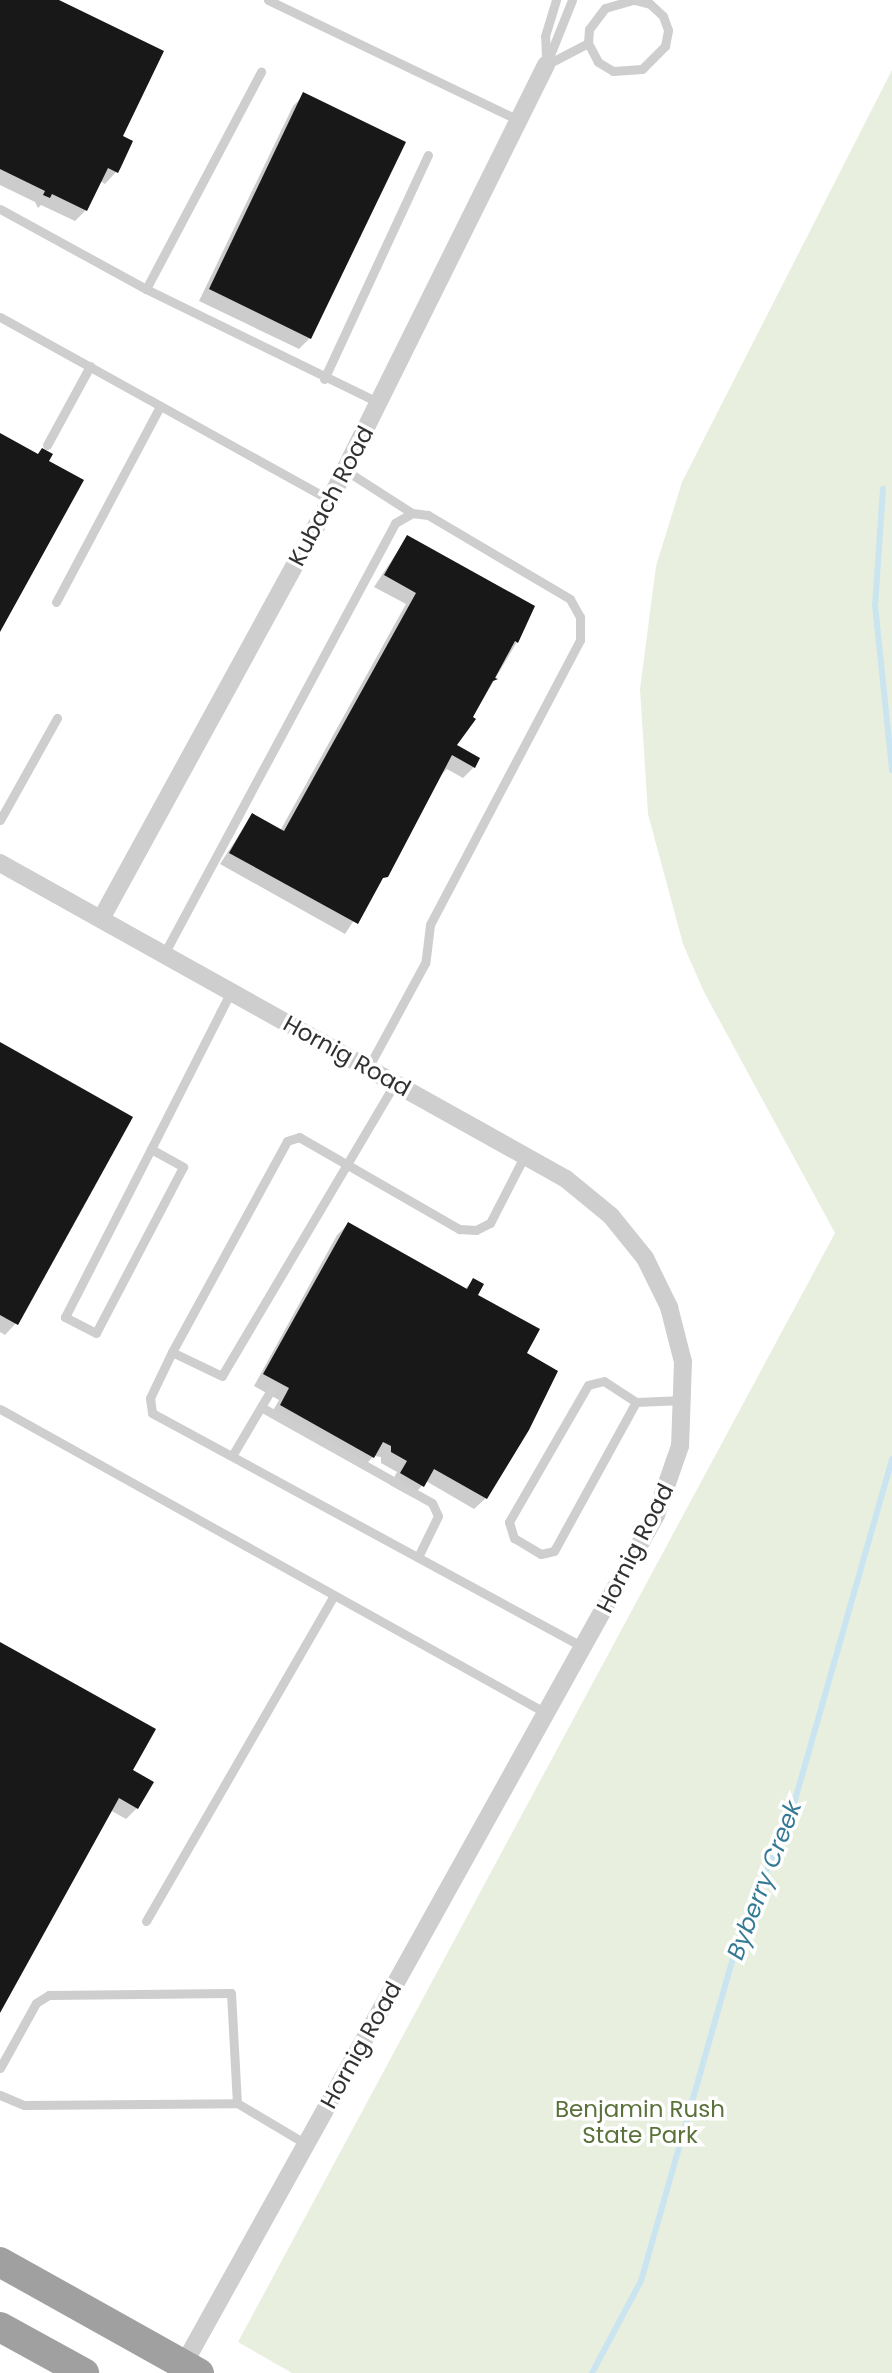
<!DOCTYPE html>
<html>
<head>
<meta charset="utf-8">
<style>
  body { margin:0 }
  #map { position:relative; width:892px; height:2373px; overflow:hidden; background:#fff; font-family:Poppins,sans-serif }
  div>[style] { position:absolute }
  .green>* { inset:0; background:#e9efdf }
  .shadow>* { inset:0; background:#0003 }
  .stream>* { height:6px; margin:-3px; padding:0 3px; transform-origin:3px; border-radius:3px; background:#cae5f0 }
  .building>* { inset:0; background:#181818 }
  .service>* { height:9px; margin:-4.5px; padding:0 4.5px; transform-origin:4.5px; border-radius:4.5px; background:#cecece }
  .minor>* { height:18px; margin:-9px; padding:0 9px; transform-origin:9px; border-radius:9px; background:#cecece }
  .trunk>* { height:30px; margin:-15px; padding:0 15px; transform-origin:15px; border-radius:15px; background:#a0a0a0 }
  span { translate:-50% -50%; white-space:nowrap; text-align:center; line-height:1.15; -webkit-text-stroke:7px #fff; paint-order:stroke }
  .street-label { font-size:23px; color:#313131 }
  .park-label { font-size:23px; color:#5a723a }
  .water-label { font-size:24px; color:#357a95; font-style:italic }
</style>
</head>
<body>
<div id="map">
  <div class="green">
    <div style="clip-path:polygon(892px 70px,892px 2373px,292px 2373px,238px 2342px,835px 1233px,704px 992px,683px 944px,648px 814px,640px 689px,656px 566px,682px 482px)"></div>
  </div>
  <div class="shadow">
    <div style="clip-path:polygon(0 0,56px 0,121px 137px,116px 172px,105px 184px,100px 181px,86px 210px,75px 221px,41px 205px,38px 208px,35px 202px,0 185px)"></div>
    <div style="clip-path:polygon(304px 95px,310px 338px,299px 349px,199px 301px,293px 106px)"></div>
    <div style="clip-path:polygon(407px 537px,517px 642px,455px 746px,474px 767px,463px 778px,447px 769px,436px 780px,408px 838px,345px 934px,220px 864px,252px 815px,280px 831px,406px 604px,374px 587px)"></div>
    <div style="clip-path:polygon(0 1044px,16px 1323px,5px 1335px,0 1332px)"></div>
    <div style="clip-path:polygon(348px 1224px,465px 1289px,473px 1280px,476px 1295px,524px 1354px,486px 1498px,474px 1509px,426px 1481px,412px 1497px,390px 1485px,397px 1472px,381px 1463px,381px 1457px,374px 1456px,362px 1468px,270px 1416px,279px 1400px,254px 1386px,337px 1235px)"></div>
    <div style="clip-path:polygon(0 1644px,131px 1771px,137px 1808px,126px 1819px,110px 1810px,0 2009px)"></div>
  </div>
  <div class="stream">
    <div style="left:883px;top:489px;width:116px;rotate:93.9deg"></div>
    <div style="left:875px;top:605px;width:166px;rotate:84.1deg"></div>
    <div style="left:592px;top:2373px;width:104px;rotate:-62deg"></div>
    <div style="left:641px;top:2281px;width:366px;rotate:-74.1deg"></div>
    <div style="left:741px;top:1929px;width:125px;rotate:-66.5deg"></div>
    <div style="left:791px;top:1814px;width:369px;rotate:-74.1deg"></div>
  </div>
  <div class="building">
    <div style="clip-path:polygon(0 0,59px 0,164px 51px,123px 136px,133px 141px,121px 167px,118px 173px,108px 168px,87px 211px,52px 194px,50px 198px,43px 195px,45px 191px,0 169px)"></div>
    <div style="clip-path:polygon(303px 92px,406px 142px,311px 339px,209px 289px)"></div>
    <div style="clip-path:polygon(0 433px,38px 454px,42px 448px,53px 454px,49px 461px,84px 480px,0 632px)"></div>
    <div style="clip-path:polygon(407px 535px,535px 606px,518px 643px,515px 641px,495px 678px,498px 679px,493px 681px,473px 717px,476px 719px,457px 745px,480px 758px,475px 768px,452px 755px,388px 877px,383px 878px,358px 924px,229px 853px,252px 813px,284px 831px,416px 593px,384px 575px)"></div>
    <div style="clip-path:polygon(0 1042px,133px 1117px,18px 1325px,0 1315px)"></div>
    <div style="clip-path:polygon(348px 1222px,467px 1289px,473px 1278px,484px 1284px,478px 1295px,540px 1329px,527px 1353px,558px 1371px,529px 1430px,487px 1499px,434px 1469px,424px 1487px,400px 1473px,407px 1461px,391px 1452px,391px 1446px,383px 1442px,374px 1458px,280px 1405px,289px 1388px,263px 1374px)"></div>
    <div style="clip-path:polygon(0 1642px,156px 1729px,133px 1770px,154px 1782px,138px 1809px,119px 1798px,0 2013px)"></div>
  </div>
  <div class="service">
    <div style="left:268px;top:0;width:278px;rotate:25.6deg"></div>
    <div style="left:633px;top:0;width:29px;rotate:164deg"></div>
    <div style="left:605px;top:8px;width:26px;rotate:127deg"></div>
    <div style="left:589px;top:29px;width:14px;rotate:94deg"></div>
    <div style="left:588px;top:43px;width:21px;rotate:62deg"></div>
    <div style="left:598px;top:62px;width:17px;rotate:31deg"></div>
    <div style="left:613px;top:71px;width:29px;rotate:-4deg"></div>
    <div style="left:642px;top:69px;width:33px;rotate:-45deg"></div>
    <div style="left:665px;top:46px;width:16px;rotate:-79deg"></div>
    <div style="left:668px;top:30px;width:15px;rotate:-110deg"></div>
    <div style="left:663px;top:16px;width:18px;rotate:-137deg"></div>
    <div style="left:650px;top:4px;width:16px;rotate:-165deg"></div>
    <div style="left:546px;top:59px;width:23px;rotate:-92deg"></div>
    <div style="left:545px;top:36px;width:38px;rotate:-73deg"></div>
    <div style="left:546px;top:65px;width:70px;rotate:-68.2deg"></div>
    <div style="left:546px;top:65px;width:47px;rotate:-27.6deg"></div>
    <div style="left:0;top:209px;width:166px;rotate:28.7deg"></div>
    <div style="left:146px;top:289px;width:260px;rotate:26deg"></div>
    <div style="left:146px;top:289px;width:246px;rotate:-62.1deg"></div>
    <div style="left:0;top:317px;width:377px;rotate:29deg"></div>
    <div style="left:324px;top:379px;width:247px;rotate:-65.1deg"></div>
    <div style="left:47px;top:445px;width:90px;rotate:-61.4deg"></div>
    <div style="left:345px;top:470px;width:80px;rotate:32.7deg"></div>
    <div style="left:56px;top:602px;width:222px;rotate:-62deg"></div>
    <div style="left:0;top:820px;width:117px;rotate:-60.8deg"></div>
    <div style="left:164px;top:954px;width:489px;rotate:-61.8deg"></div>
    <div style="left:395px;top:523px;width:20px;rotate:-30deg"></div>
    <div style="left:412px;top:513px;width:16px;rotate:7deg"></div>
    <div style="left:428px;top:515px;width:165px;rotate:30.6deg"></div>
    <div style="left:570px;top:599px;width:21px;rotate:61deg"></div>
    <div style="left:580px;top:617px;width:23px;rotate:90deg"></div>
    <div style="left:580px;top:640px;width:322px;rotate:117.8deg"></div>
    <div style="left:430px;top:925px;width:38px;rotate:97deg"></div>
    <div style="left:425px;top:963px;width:119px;rotate:118.5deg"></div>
    <div style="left:395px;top:1083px;width:340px;rotate:120.6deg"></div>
    <div style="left:222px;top:1376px;width:55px;rotate:-154.4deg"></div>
    <div style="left:172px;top:1352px;width:51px;rotate:115.6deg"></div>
    <div style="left:150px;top:1398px;width:15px;rotate:82deg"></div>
    <div style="left:152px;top:1413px;width:490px;rotate:28.5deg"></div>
    <div style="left:151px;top:1149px;width:37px;rotate:29deg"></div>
    <div style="left:183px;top:1167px;width:187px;rotate:117.7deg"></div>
    <div style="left:96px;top:1333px;width:35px;rotate:-153deg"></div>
    <div style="left:65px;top:1317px;width:189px;rotate:-62.9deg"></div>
    <div style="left:151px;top:1149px;width:153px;rotate:-63.1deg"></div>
    <div style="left:220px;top:1013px;width:25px;rotate:-63deg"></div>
    <div style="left:172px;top:1352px;width:240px;rotate:-61.4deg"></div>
    <div style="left:287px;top:1141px;width:13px;rotate:-18deg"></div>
    <div style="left:299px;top:1137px;width:185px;rotate:29.9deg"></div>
    <div style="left:459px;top:1229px;width:17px;rotate:3deg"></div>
    <div style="left:476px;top:1230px;width:16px;rotate:-27deg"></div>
    <div style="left:490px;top:1223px;width:76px;rotate:-62.8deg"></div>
    <div style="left:636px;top:1402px;width:38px;rotate:-147deg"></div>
    <div style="left:604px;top:1381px;width:16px;rotate:166deg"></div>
    <div style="left:588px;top:1385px;width:158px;rotate:120deg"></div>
    <div style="left:509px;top:1522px;width:17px;rotate:73deg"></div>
    <div style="left:514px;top:1538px;width:31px;rotate:31deg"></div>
    <div style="left:541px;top:1554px;width:13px;rotate:-13deg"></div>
    <div style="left:554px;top:1551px;width:170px;rotate:-61.2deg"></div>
    <div style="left:636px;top:1402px;width:47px;rotate:-2.4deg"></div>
    <div style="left:261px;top:1407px;width:196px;rotate:29.3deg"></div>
    <div style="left:432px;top:1503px;width:14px;rotate:65deg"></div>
    <div style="left:438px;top:1516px;width:46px;rotate:116deg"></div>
    <div style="left:0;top:1409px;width:625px;rotate:29.11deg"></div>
    <div style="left:232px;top:1456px;width:79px;rotate:-59.5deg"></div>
    <div style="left:146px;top:1921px;width:376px;rotate:-60deg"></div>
    <div style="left:0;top:2068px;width:74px;rotate:-61deg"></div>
    <div style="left:36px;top:2003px;width:15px;rotate:-32deg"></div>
    <div style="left:49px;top:1995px;width:182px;rotate:-0.6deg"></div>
    <div style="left:231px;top:1993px;width:110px;rotate:86.9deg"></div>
    <div style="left:0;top:2095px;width:26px;rotate:23deg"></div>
    <div style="left:24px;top:2105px;width:213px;rotate:-0.5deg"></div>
    <div style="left:237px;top:2103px;width:80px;rotate:30.7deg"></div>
  </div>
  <div class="minor">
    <div style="left:0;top:863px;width:648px;rotate:29.17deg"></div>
    <div style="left:566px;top:1179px;width:58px;rotate:39.4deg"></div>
    <div style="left:611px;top:1216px;width:54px;rotate:51deg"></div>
    <div style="left:645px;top:1258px;width:55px;rotate:63.9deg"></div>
    <div style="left:669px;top:1307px;width:57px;rotate:75.7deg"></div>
    <div style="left:683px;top:1362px;width:84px;rotate:92deg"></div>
    <div style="left:680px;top:1446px;width:73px;rotate:109.2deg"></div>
    <div style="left:656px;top:1515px;width:979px;rotate:119.08deg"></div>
    <div style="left:101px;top:919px;width:477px;rotate:-61.3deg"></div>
    <div style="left:330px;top:500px;width:486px;rotate:-63.6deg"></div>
  </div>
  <div class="trunk">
    <div style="left:0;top:2262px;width:228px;rotate:29.2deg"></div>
    <div style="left:0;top:2327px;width:96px;rotate:28.7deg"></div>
  </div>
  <div class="street-label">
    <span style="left:331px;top:496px;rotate:-62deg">Kubach Road</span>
    <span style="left:347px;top:1056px;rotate:29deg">Hornig Road</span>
    <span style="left:635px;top:1548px;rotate:-63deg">Hornig Road</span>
    <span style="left:361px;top:2045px;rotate:-61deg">Hornig Road</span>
  </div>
  <div class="park-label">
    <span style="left:640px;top:2122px">Benjamin Rush<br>State Park</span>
  </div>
  <div class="water-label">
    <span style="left:764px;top:1880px;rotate:-69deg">Byberry Creek</span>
  </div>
</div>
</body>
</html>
